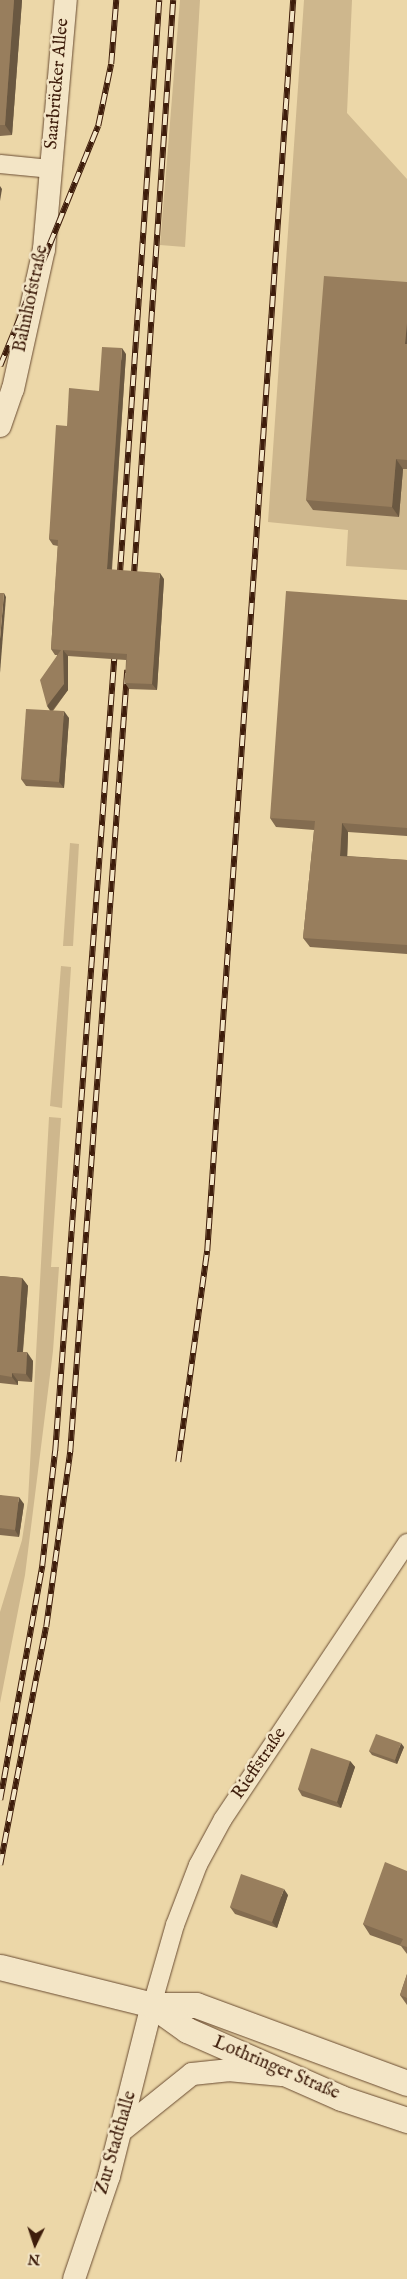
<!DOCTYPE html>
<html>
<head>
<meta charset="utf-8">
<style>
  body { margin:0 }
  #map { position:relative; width:407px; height:2279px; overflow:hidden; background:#ecd7a8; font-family:"IM FELL English",serif }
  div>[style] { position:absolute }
  .green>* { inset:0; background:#ceb78d }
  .roads { filter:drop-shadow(0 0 1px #6a4c32) drop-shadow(0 0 1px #6a4c32) }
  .minor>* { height:18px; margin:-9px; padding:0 9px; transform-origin:9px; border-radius:9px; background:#f3e5c6 }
  .tertiary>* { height:22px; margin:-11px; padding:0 11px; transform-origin:11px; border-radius:11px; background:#f3e5c6 }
  .secondary>* { height:25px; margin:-12.5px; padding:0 12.5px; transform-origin:12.5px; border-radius:12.5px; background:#f3e5c6 }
  .rail>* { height:5.5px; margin-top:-2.75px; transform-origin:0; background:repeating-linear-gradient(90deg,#f3e5c6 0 11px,#3e1d0b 0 22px); box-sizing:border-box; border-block:1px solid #3e1d0b }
  .wall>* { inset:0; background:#836c50 }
  .shaded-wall>* { inset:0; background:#6a5841 }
  .building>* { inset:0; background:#987e5d }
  span { translate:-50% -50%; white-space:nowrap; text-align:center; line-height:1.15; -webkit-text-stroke:5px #f3e5c6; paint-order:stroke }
  .street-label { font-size:18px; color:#3e1d0b }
  .north { position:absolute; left:10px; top:2219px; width:50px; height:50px; -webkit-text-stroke:4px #f3e5c6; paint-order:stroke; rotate:184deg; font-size:14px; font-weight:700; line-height:20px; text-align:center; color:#3e1d0b }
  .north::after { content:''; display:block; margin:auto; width:18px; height:22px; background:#3e1d0b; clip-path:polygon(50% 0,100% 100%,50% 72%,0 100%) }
</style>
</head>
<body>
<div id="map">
  <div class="green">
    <div style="clip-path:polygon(180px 0,200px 0,185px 247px,160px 245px)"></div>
    <div style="clip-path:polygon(304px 0,352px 0,347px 113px,407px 179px,407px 570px,346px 566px,348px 530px,268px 522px)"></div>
    <div style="clip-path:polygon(70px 843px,79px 844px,73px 946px,63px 946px)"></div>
    <div style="clip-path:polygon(61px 966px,71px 967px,62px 1108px,50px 1106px)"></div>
    <div style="clip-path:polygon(49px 1117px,61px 1118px,51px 1267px,59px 1267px,53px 1351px,25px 1575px,0 1703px,0 1612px,22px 1540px,28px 1501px)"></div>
  </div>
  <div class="roads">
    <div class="minor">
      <div style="left:0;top:164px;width:51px;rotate:5.6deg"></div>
      <div style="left:152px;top:2005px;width:83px;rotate:-74deg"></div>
      <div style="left:175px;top:1925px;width:64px;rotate:-69deg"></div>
      <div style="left:198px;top:1865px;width:52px;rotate:-61.5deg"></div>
      <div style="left:223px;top:1819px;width:332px;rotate:-56.3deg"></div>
    </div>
    <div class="tertiary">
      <div style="left:0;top:426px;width:39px;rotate:-71deg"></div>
      <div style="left:13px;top:389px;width:143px;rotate:-77.5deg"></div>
      <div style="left:44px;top:249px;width:250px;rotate:-85deg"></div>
      <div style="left:121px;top:2131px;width:91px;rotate:-38.8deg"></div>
      <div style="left:192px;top:2074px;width:36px;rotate:-6deg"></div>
      <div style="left:228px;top:2070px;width:54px;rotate:5.3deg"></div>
      <div style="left:74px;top:2279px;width:109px;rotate:-71.2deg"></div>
      <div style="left:109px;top:2176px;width:176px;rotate:-75.9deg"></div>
    </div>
    <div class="secondary">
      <div style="left:0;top:1967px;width:157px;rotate:14deg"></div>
      <div style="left:152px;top:2005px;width:44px"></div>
      <div style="left:196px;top:2005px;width:225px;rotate:20.3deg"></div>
      <div style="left:152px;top:2005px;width:43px;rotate:35.5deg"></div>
      <div style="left:187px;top:2030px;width:168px;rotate:23.8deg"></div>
      <div style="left:341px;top:2098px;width:70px;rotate:18.4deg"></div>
    </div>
  </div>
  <div class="rail">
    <div style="left:0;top:366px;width:259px;rotate:-67.8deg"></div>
    <div style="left:98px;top:126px;width:63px;rotate:-78.2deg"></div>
    <div style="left:111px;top:64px;width:64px;rotate:-85.5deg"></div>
    <div style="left:119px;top:584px;width:585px;rotate:-86.08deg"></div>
    <div style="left:133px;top:586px;width:587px;rotate:-86.1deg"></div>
    <div style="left:178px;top:1462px;width:213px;rotate:-82.2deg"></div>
    <div style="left:207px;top:1251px;width:1254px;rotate:-86.07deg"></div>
    <div style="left:0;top:1800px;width:238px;rotate:-79.8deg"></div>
    <div style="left:42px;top:1566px;width:116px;rotate:-83.6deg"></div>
    <div style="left:55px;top:1451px;width:807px;rotate:-85.74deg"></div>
    <div style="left:0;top:1865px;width:242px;rotate:-79.1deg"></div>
    <div style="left:46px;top:1627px;width:177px;rotate:-82.2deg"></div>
    <div style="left:70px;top:1452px;width:784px;rotate:-85.83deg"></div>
  </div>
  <div class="wall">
    <div style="clip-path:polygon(0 0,22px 0,12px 135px,0 136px)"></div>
    <div style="clip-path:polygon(407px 282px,407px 469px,403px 469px,399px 517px,313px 510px,306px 500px)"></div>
    <div style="clip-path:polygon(126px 354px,112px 570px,164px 579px,157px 690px,129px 689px,125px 683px,126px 660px,68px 656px,68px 690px,53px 711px,69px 718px,64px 788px,26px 786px,21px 779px,50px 710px,57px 655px,55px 655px,51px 649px,58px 546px,53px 545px,49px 539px,67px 426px,99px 391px)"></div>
    <div style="clip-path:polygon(407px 600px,407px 836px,348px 832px,347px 856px,407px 860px,407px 954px,310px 947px,303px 938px,314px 830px,276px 827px,270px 818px)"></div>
    <div style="clip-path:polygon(0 1276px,22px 1278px,28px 1286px,23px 1352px,33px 1361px,32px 1382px,18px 1381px,18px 1385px,0 1383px)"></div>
    <div style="clip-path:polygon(0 1495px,24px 1504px,19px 1537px,0 1535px)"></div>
    <div style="clip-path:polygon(404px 1747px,397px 1764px,372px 1755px,369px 1751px)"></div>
    <div style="clip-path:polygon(350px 1761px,355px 1767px,341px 1808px,302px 1796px,298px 1789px)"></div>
    <div style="clip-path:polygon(407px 1871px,407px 1954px,401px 1946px,370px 1935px,363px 1924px)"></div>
    <div style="clip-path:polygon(288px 1895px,277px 1928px,235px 1914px,230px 1907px)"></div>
    <div style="clip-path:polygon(407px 1974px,407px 2005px,400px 1995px)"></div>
  </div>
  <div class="shaded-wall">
    <div style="clip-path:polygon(14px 0,22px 0,12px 135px,5px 125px)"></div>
    <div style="clip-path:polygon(0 186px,2px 189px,0 201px)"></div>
    <div style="clip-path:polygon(407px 323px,407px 347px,405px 344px)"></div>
    <div style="clip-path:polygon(122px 348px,126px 354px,111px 576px,107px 569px)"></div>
    <div style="clip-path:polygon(396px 459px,403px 469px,399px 517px,392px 507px)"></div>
    <div style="clip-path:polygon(160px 573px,164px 579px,157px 690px,152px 684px)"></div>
    <div style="clip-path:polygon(4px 593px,6px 597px,0 673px,0 639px)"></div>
    <div style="clip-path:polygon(63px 650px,68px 656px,68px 690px,51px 712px,47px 706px)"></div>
    <div style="clip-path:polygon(64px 711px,69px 718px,64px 788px,59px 782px)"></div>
    <div style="clip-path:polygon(342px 823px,348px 832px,347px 865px,340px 856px)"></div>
    <div style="clip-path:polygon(22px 1278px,28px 1286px,22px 1360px,17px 1352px)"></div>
    <div style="clip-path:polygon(27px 1352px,33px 1361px,32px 1382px,26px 1374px)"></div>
    <div style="clip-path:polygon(12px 1373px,18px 1381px,18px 1385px,12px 1377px)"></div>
    <div style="clip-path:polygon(19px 1497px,24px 1504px,19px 1537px,15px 1530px)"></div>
    <div style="clip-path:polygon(401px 1743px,404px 1747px,397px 1764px,395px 1760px)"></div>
    <div style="clip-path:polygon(350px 1761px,355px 1767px,341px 1808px,337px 1802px)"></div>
    <div style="clip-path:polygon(284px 1889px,288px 1895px,277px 1928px,272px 1922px)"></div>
  </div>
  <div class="building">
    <div style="clip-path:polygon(0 0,14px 0,5px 125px,0 125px)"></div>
    <div style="clip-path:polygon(324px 276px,407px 282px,407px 323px,405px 344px,407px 344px,407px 460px,396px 459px,392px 507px,306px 500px)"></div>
    <div style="clip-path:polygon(102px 347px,122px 348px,107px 569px,160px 573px,152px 684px,125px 683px,127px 654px,63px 650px,64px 684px,47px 706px,40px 680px,61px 650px,51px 649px,58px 540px,49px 539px,56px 425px,67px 426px,69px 388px,99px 391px)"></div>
    <div style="clip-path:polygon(286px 591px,407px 600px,407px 828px,342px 823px,340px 856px,407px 860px,407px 945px,303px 938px,315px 821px,270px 818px)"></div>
    <div style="clip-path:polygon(0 593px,4px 593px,0 639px)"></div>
    <div style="clip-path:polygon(26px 709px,64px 711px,59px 782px,21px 779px)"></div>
    <div style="clip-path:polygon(0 1276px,22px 1278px,17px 1352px,27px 1352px,26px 1374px,12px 1373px,12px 1377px,0 1375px)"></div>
    <div style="clip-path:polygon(0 1495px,19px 1497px,15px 1530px,0 1528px)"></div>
    <div style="clip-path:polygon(376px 1734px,401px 1743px,395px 1760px,369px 1751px)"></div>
    <div style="clip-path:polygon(311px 1748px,350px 1761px,337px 1802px,298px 1789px)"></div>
    <div style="clip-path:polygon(385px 1862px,407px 1871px,407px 1947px,400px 1945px,403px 1939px,363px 1924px)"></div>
    <div style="clip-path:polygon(241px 1874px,284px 1889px,272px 1922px,230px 1907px)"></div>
    <div style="clip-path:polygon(407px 1974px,407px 1998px,400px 1995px)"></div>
  </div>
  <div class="street-label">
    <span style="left:58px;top:84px;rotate:-85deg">Saarbrücker Allee</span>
    <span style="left:32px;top:299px;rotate:-78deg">Bahnhofstraße</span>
    <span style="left:260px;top:1764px;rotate:-56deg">Rieffstraße</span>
    <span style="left:276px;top:2069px;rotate:23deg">Lothringer Straße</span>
    <span style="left:117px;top:2143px;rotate:-74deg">Zur Stadthalle</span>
  </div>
  <div class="north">N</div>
</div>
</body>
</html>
